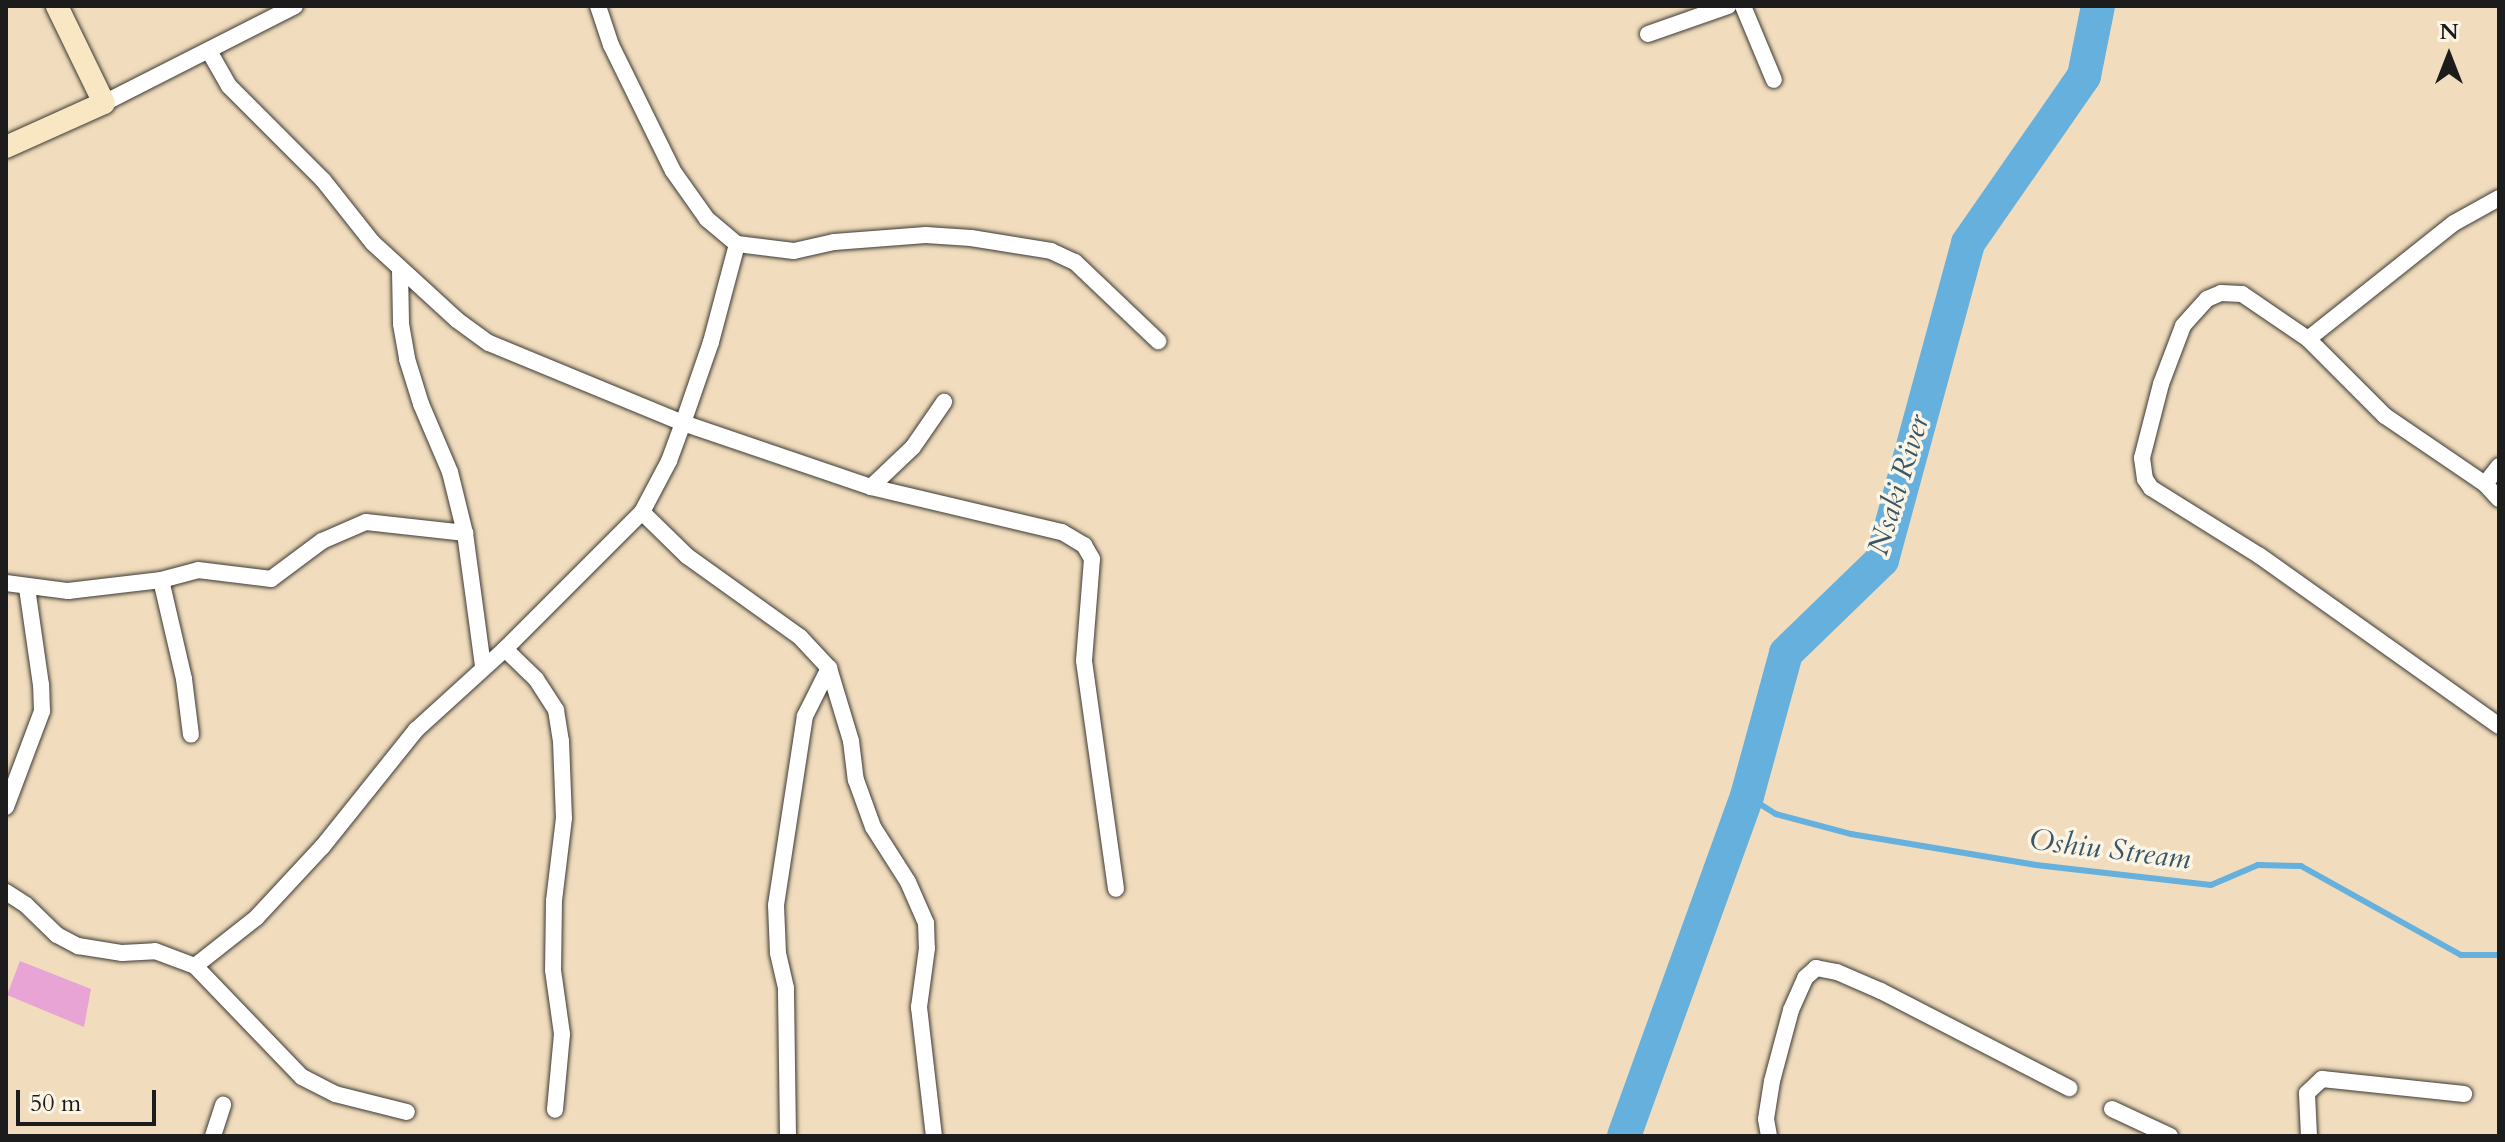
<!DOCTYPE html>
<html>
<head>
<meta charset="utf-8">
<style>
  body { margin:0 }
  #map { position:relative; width:2505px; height:1142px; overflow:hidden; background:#f1ddbd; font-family:Cardo,serif }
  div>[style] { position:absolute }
  .stream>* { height:6px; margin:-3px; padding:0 3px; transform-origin:3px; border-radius:3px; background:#65b0dd }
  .river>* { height:34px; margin:-17px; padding:0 17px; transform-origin:17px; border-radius:17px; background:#65b0dd }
  .building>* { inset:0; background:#e7a4d4 }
  .roads { filter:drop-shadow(0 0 2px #3c3934) drop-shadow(0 0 2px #3c3934) }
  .street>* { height:16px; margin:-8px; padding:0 8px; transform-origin:8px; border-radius:8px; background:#fff }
  .secondary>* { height:22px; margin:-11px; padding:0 11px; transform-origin:11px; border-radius:11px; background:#f9e7c3 }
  span { translate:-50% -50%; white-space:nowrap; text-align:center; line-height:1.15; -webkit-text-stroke:7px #fcf5e5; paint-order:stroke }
  .water-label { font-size:30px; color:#395769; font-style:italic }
  .frame { position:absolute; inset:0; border:8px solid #1c1c1c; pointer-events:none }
  .north { position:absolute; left:2409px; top:16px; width:80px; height:80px; -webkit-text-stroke:6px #fcf5e5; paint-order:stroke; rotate:0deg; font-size:22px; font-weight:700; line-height:32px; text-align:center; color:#1c1c1c }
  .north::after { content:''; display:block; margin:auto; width:28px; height:36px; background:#1c1c1c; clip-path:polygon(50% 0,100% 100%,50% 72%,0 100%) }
  .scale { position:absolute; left:16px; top:1090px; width:140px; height:36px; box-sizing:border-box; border:4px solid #1c1c1c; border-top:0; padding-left:10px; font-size:24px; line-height:28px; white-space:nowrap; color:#1c1c1c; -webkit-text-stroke:6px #fcf5e5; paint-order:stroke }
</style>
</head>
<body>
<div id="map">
  <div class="stream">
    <div style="left:1747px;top:796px;width:34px;rotate:32deg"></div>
    <div style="left:1776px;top:814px;width:78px;rotate:14.9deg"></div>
    <div style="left:1851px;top:834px;width:188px;rotate:9.5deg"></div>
    <div style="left:2036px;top:865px;width:176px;rotate:6.5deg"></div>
    <div style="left:2211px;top:885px;width:51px;rotate:-23.1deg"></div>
    <div style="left:2258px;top:865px;width:43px;rotate:1.3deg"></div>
    <div style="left:2301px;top:866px;width:183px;rotate:29.1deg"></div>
    <div style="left:2461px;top:955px;width:38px"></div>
  </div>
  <div class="river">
    <div style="left:1624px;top:1136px;width:362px;rotate:-70.1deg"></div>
    <div style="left:1747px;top:796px;width:148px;rotate:-74.7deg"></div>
    <div style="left:1786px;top:653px;width:134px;rotate:-44.1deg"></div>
    <div style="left:1882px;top:560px;width:328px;rotate:-74.8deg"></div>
    <div style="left:1968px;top:243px;width:203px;rotate:-55.2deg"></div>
    <div style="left:2084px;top:76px;width:71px;rotate:-78.7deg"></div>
  </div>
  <div class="building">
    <div style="clip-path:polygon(20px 961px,91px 989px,84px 1027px,7px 995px)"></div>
  </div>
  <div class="roads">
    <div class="street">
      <div style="left:598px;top:6px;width:41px;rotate:71.6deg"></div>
      <div style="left:611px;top:45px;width:140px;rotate:63.8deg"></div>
      <div style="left:673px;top:171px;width:59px;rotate:54.7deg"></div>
      <div style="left:707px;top:219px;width:39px;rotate:40deg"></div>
      <div style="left:737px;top:244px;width:57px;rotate:7deg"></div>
      <div style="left:794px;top:251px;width:41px;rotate:-12.7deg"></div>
      <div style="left:834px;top:242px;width:92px;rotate:-4.4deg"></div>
      <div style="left:926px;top:235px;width:45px;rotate:3.8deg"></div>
      <div style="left:971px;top:238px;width:81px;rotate:9.2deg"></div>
      <div style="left:1051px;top:251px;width:26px;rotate:25deg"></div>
      <div style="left:1075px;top:262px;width:115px;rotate:43.6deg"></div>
      <div style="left:1743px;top:6px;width:80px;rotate:67.3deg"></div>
      <div style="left:1648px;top:34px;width:85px;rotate:-19.3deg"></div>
      <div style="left:209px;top:51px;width:40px;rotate:60.3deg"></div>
      <div style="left:229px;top:86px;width:133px;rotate:45deg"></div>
      <div style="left:323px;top:180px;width:80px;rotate:51.6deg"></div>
      <div style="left:373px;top:243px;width:114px;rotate:42.5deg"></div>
      <div style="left:457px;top:320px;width:39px;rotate:36deg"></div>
      <div style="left:489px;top:343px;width:210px;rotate:22.4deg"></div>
      <div style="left:683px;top:423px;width:199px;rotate:18.8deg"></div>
      <div style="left:871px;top:487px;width:196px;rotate:13.3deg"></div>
      <div style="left:1062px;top:532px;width:26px;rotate:31deg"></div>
      <div style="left:1084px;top:545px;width:16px;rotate:60deg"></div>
      <div style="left:1092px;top:559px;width:102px;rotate:94.5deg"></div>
      <div style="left:1084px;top:661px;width:230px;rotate:82deg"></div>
      <div style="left:104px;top:103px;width:214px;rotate:-26.9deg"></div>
      <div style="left:400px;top:270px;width:54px;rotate:88.9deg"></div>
      <div style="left:401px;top:324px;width:36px;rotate:80deg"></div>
      <div style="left:407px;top:359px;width:47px;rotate:72.7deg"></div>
      <div style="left:421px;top:404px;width:74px;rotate:66.9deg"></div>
      <div style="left:450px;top:472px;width:63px;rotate:76.2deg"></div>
      <div style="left:465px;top:533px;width:134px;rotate:82.3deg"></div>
      <div style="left:2308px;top:339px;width:186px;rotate:-38.5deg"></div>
      <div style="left:2454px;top:223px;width:51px;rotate:-29.1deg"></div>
      <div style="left:2485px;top:484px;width:23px;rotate:-52deg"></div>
      <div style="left:871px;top:487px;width:58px;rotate:-43.6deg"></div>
      <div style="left:913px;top:447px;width:55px;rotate:-55.4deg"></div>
      <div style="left:2499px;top:499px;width:21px;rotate:-133deg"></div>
      <div style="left:2485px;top:484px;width:121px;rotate:-145.8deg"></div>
      <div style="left:2385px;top:416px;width:109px;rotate:-135deg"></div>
      <div style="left:2308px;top:339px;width:80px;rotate:-145.7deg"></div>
      <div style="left:2242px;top:294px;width:21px;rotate:-177deg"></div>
      <div style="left:2221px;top:293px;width:15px;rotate:157deg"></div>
      <div style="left:2207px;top:299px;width:36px;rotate:132deg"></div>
      <div style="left:2183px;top:326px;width:62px;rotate:110.8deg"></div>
      <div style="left:2161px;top:384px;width:76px;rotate:104.4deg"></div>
      <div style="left:2142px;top:458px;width:21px;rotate:82deg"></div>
      <div style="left:2145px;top:479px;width:11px;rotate:56deg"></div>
      <div style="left:2151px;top:488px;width:128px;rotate:32deg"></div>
      <div style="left:2260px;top:556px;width:293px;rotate:35.4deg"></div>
      <div style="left:642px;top:512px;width:63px;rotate:44.4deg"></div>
      <div style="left:687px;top:556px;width:139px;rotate:35.6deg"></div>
      <div style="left:800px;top:637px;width:42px;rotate:46.9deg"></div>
      <div style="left:829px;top:668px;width:76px;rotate:73.2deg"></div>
      <div style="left:851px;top:741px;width:39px;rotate:83deg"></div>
      <div style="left:856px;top:780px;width:50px;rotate:70.1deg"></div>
      <div style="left:873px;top:827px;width:65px;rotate:57.5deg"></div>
      <div style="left:908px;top:882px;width:45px;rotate:66.3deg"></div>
      <div style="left:926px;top:923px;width:25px;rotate:88deg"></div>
      <div style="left:927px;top:948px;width:60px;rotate:97.7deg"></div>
      <div style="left:919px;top:1007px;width:130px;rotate:83.4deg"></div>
      <div style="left:161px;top:580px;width:102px;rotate:76.9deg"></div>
      <div style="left:184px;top:679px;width:56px;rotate:82.9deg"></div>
      <div style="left:6px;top:583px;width:63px;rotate:7.4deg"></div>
      <div style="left:68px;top:591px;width:94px;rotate:-6.7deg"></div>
      <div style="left:161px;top:580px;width:38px;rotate:-15deg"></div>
      <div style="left:198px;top:570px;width:74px;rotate:7deg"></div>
      <div style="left:271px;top:579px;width:64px;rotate:-36.7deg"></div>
      <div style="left:322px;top:541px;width:48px;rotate:-23.4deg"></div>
      <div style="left:366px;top:522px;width:100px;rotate:6.3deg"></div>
      <div style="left:505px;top:649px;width:43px;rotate:44.1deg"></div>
      <div style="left:536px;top:679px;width:37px;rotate:57deg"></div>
      <div style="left:556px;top:710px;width:31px;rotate:81deg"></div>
      <div style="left:561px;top:741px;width:77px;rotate:87.8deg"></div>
      <div style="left:564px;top:818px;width:84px;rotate:96.9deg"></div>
      <div style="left:554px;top:901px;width:69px;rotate:90.8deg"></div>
      <div style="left:553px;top:970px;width:65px;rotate:82deg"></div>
      <div style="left:562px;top:1034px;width:76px;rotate:95.3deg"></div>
      <div style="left:6px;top:807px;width:103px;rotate:-69.4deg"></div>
      <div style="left:42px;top:711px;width:26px;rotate:-92deg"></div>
      <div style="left:41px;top:685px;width:98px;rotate:-98.2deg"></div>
      <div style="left:6px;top:892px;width:24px;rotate:33deg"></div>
      <div style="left:26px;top:905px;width:43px;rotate:44.1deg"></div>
      <div style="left:57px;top:935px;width:24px;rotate:28deg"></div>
      <div style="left:78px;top:946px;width:45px;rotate:9deg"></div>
      <div style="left:122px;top:953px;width:33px;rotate:-3deg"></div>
      <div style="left:155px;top:951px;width:43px;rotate:20.6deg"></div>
      <div style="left:195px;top:966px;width:154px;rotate:46.1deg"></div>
      <div style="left:302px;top:1077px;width:37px;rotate:27deg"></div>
      <div style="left:335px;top:1094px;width:74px;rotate:14deg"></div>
      <div style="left:195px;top:966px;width:78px;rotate:-38.2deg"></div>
      <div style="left:256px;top:918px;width:98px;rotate:-47.1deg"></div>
      <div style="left:323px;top:846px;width:149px;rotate:-51.3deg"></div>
      <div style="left:416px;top:730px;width:120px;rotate:-42.3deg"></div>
      <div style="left:505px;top:649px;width:194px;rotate:-45deg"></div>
      <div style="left:642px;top:512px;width:58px;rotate:-62.1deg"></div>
      <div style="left:669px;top:461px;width:40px;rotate:-69.8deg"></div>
      <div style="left:683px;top:423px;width:86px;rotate:-70.9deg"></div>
      <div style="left:711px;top:342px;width:101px;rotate:-75.1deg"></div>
      <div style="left:2112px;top:1109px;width:64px;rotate:25deg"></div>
      <div style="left:213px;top:1136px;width:33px;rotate:-72deg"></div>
      <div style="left:788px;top:1136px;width:148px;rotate:-90.8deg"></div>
      <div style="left:786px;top:988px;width:36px;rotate:-103deg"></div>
      <div style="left:778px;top:953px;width:48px;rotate:-92.4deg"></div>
      <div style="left:776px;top:905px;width:191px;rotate:-81.3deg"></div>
      <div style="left:805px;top:716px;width:54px;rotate:-63.4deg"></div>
      <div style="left:1769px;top:1136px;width:17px;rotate:-100deg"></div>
      <div style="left:1766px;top:1119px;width:38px;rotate:-81deg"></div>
      <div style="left:1772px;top:1081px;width:73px;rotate:-75deg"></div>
      <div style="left:1791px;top:1010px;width:35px;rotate:-66deg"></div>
      <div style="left:1805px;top:978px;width:15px;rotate:-42deg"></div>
      <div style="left:1816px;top:968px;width:21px;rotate:11deg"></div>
      <div style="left:1837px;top:972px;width:48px;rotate:23.4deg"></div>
      <div style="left:1881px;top:991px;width:212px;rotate:27.3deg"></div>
      <div style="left:2309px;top:1136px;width:43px;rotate:-92.7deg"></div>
      <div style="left:2307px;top:1093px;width:21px;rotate:-43deg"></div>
      <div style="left:2322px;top:1079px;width:143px;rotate:6deg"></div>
    </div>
    <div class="secondary">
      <div style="left:6px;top:147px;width:107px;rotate:-24.2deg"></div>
      <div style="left:104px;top:103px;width:108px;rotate:-115.9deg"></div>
    </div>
  </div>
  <div class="water-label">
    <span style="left:1899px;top:485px;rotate:-73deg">Nsaki River</span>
    <span style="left:2110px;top:850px;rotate:7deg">Oshiu Stream</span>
  </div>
  <div class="frame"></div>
  <div class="north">N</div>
  <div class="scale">50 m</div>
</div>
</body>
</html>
